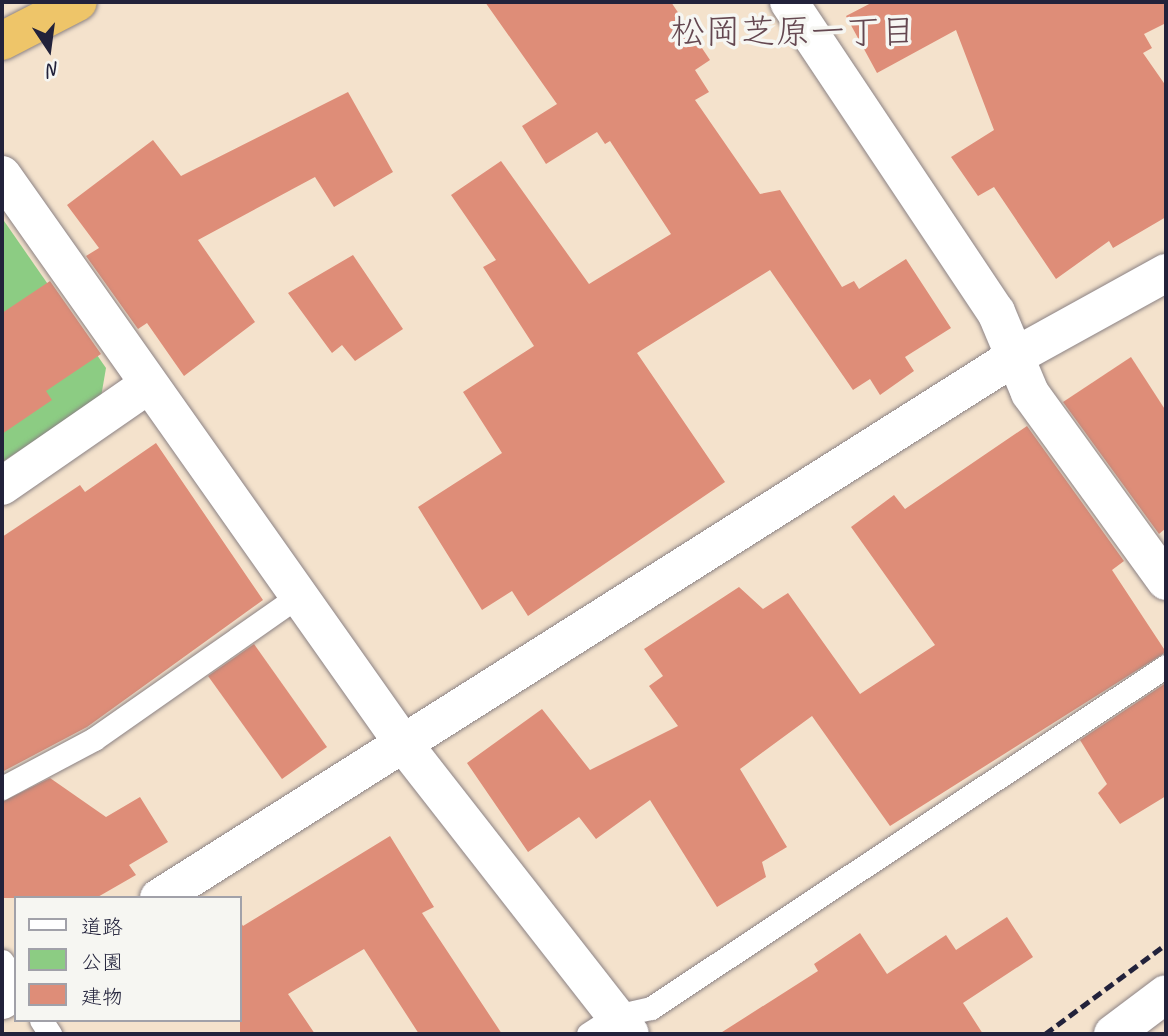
<!DOCTYPE html>
<html>
<head>
<meta charset="utf-8">
<style>
  body { margin:0 }
  #map { position:relative; width:1168px; height:1036px; overflow:hidden; background:#f4e2cc; font-family:Caveat,"Klee One",sans-serif }
  div>[style] { position:absolute }
  .green>* { inset:0; background:#8ccc83 }
  .building>* { inset:0; background:#de8d78 }
  .roads { filter:drop-shadow(0 0 2px #8b8284) drop-shadow(0 0 2px #8b8284) }
  .lane>* { height:23px; margin:-11.5px; padding:0 11.5px; transform-origin:11.5px; border-radius:11.5px; background:#fff }
  .street>* { height:38px; margin:-19px; padding:0 19px; transform-origin:19px; border-radius:19px; background:#fff }
  .highway>* { height:38px; margin:-19px; padding:0 19px; transform-origin:19px; border-radius:19px; background:#eec569 }
  .rail>* { height:5px; margin-top:-2.5px; transform-origin:0; background:repeating-linear-gradient(90deg,#22223b 0 10px,transparent 0 15px) }
  span { translate:-50% -50%; white-space:nowrap; text-align:center; line-height:1.15; -webkit-text-stroke:7px #f6f6f2; paint-order:stroke }
  .neighbourhood-label { font-size:35px; color:#644750 }
  .frame { position:absolute; inset:0; border:4px solid #22223b; pointer-events:none }
  .legend { position:absolute; left:14px; top:896px; width:228px; height:126px; box-sizing:border-box; background:#f6f6f2; border:2px solid #a1a1a9; margin:0; padding:9px 12px; list-style:none; font-size:21px; color:#22223b }
  .legend li { display:flex; align-items:center; gap:14px; height:35px }
  .legend b { width:35px; border:2px solid #a1a1a9 }
  .north { position:absolute; left:14px; top:14px; width:70px; height:70px; -webkit-text-stroke:5px #f6f6f2; paint-order:stroke; rotate:167deg; font-size:19px; font-weight:700; line-height:28px; text-align:center; color:#22223b }
  .north::after { content:''; display:block; margin:auto; width:24px; height:32px; background:#22223b; clip-path:polygon(50% 0,100% 100%,50% 72%,0 100%) }
</style>
</head>
<body>
<div id="map">
  <div class="green">
    <div style="clip-path:polygon(2px 218px,106px 368px,101px 397px,2px 462px)"></div>
  </div>
  <div class="building">
    <div style="clip-path:polygon(485px 2px,671px 2px,710px 60px,695px 70px,709px 92px,695px 100px,760px 194px,780px 190px,842px 287px,854px 281px,859px 289px,906px 259px,951px 328px,905px 357px,914px 371px,880px 395px,870px 379px,853px 390px,770px 270px,637px 353px,725px 482px,528px 616px,512px 591px,482px 610px,418px 507px,502px 453px,463px 392px,534px 346px,483px 267px,496px 260px,451px 195px,501px 161px,589px 284px,671px 234px,610px 141px,605px 144px,597px 132px,546px 164px,522px 126px,557px 104px)"></div>
    <div style="clip-path:polygon(873px 2px,1166px 2px,1166px 23px,1144px 34px,1152px 48px,1143px 53px,1166px 86px,1166px 217px,1113px 248px,1109px 241px,1056px 279px,994px 187px,978px 196px,951px 157px,994px 130px,956px 30px,877px 73px,846px 16px)"></div>
    <div style="clip-path:polygon(348px 92px,393px 172px,334px 207px,315px 177px,198px 240px,255px 322px,184px 376px,147px 323px,138px 329px,86px 256px,99px 248px,67px 205px,153px 140px,181px 176px)"></div>
    <div style="clip-path:polygon(353px 255px,403px 329px,355px 361px,342px 345px,332px 353px,288px 293px)"></div>
    <div style="clip-path:polygon(50px 281px,101px 354px,46px 391px,52px 400px,2px 434px,2px 313px)"></div>
    <div style="clip-path:polygon(1131px 357px,1166px 411px,1166px 528px,1159px 534px,1063px 402px)"></div>
    <div style="clip-path:polygon(1027px 426px,1124px 561px,1112px 570px,1166px 652px,890px 826px,812px 716px,740px 769px,787px 847px,762px 862px,766px 877px,717px 907px,650px 800px,596px 839px,579px 817px,528px 852px,467px 763px,542px 709px,590px 770px,678px 726px,649px 686px,663px 676px,644px 649px,739px 587px,763px 609px,788px 593px,860px 694px,935px 645px,851px 527px,894px 495px,905px 509px)"></div>
    <div style="clip-path:polygon(156px 443px,263px 600px,87px 727px,2px 772px,2px 537px,80px 485px,85px 492px)"></div>
    <div style="clip-path:polygon(254px 644px,327px 747px,282px 779px,208px 676px)"></div>
    <div style="clip-path:polygon(1166px 683px,1166px 796px,1120px 824px,1098px 793px,1107px 784px,1080px 740px)"></div>
    <div style="clip-path:polygon(50px 778px,106px 817px,140px 797px,168px 842px,129px 865px,136px 875px,96px 898px,2px 898px,2px 802px)"></div>
    <div style="clip-path:polygon(390px 836px,434px 907px,422px 913px,502px 1034px,419px 1034px,364px 949px,288px 994px,315px 1034px,240px 1034px,240px 921px,243px 926px)"></div>
    <div style="clip-path:polygon(1007px 917px,1033px 957px,963px 1003px,983px 1034px,719px 1034px,818px 971px,814px 964px,860px 933px,887px 974px,946px 935px,956px 950px)"></div>
  </div>
  <div class="roads">
    <div class="lane">
      <div style="left:2px;top:788px;width:104px;rotate:-28deg"></div>
      <div style="left:94px;top:739px;width:249px;rotate:-35deg"></div>
      <div style="left:2px;top:961px;width:24px;rotate:55deg"></div>
      <div style="left:41px;top:1020px;width:17px;rotate:57deg"></div>
      <div style="left:588px;top:1034px;width:33px;rotate:-33deg"></div>
      <div style="left:616px;top:1016px;width:36px;rotate:-13deg"></div>
      <div style="left:651px;top:1008px;width:618px;rotate:-33.59deg"></div>
    </div>
    <div class="street">
      <div style="left:789px;top:2px;width:373px;rotate:56.3deg"></div>
      <div style="left:996px;top:312px;width:88px;rotate:67.2deg"></div>
      <div style="left:1030px;top:393px;width:232px;rotate:54.1deg"></div>
      <div style="left:2px;top:175px;width:699px;rotate:54.79deg"></div>
      <div style="left:405px;top:746px;width:365px;rotate:52deg"></div>
      <div style="left:2px;top:486px;width:178px;rotate:-34.7deg"></div>
      <div style="left:159px;top:898px;width:1012px;rotate:-32.32deg"></div>
      <div style="left:1014px;top:357px;width:174px;rotate:-28.9deg"></div>
      <div style="left:2px;top:1000px;width:17px;rotate:-33deg"></div>
      <div style="left:1113px;top:1034px;width:66px;rotate:-37deg"></div>
    </div>
    <div class="highway">
      <div style="left:2px;top:41px;width:85px;rotate:-27.2deg"></div>
    </div>
  </div>
  <div class="rail">
    <div style="left:1045px;top:1034px;width:151px;rotate:-36.6deg"></div>
  </div>
  <div class="neighbourhood-label">
    <span style="left:793px;top:32px">松岡芝原一丁目</span>
  </div>
  <div class="frame"></div>
  <ul class="legend">
  <li><b style="height:9px;background:#fff"></b>道路</li>
  <li><b style="height:19px;background:#8ccc83"></b>公園</li>
  <li><b style="height:19px;background:#de8d78"></b>建物</li>
  </ul>
  <div class="north">N</div>
</div>
</body>
</html>
